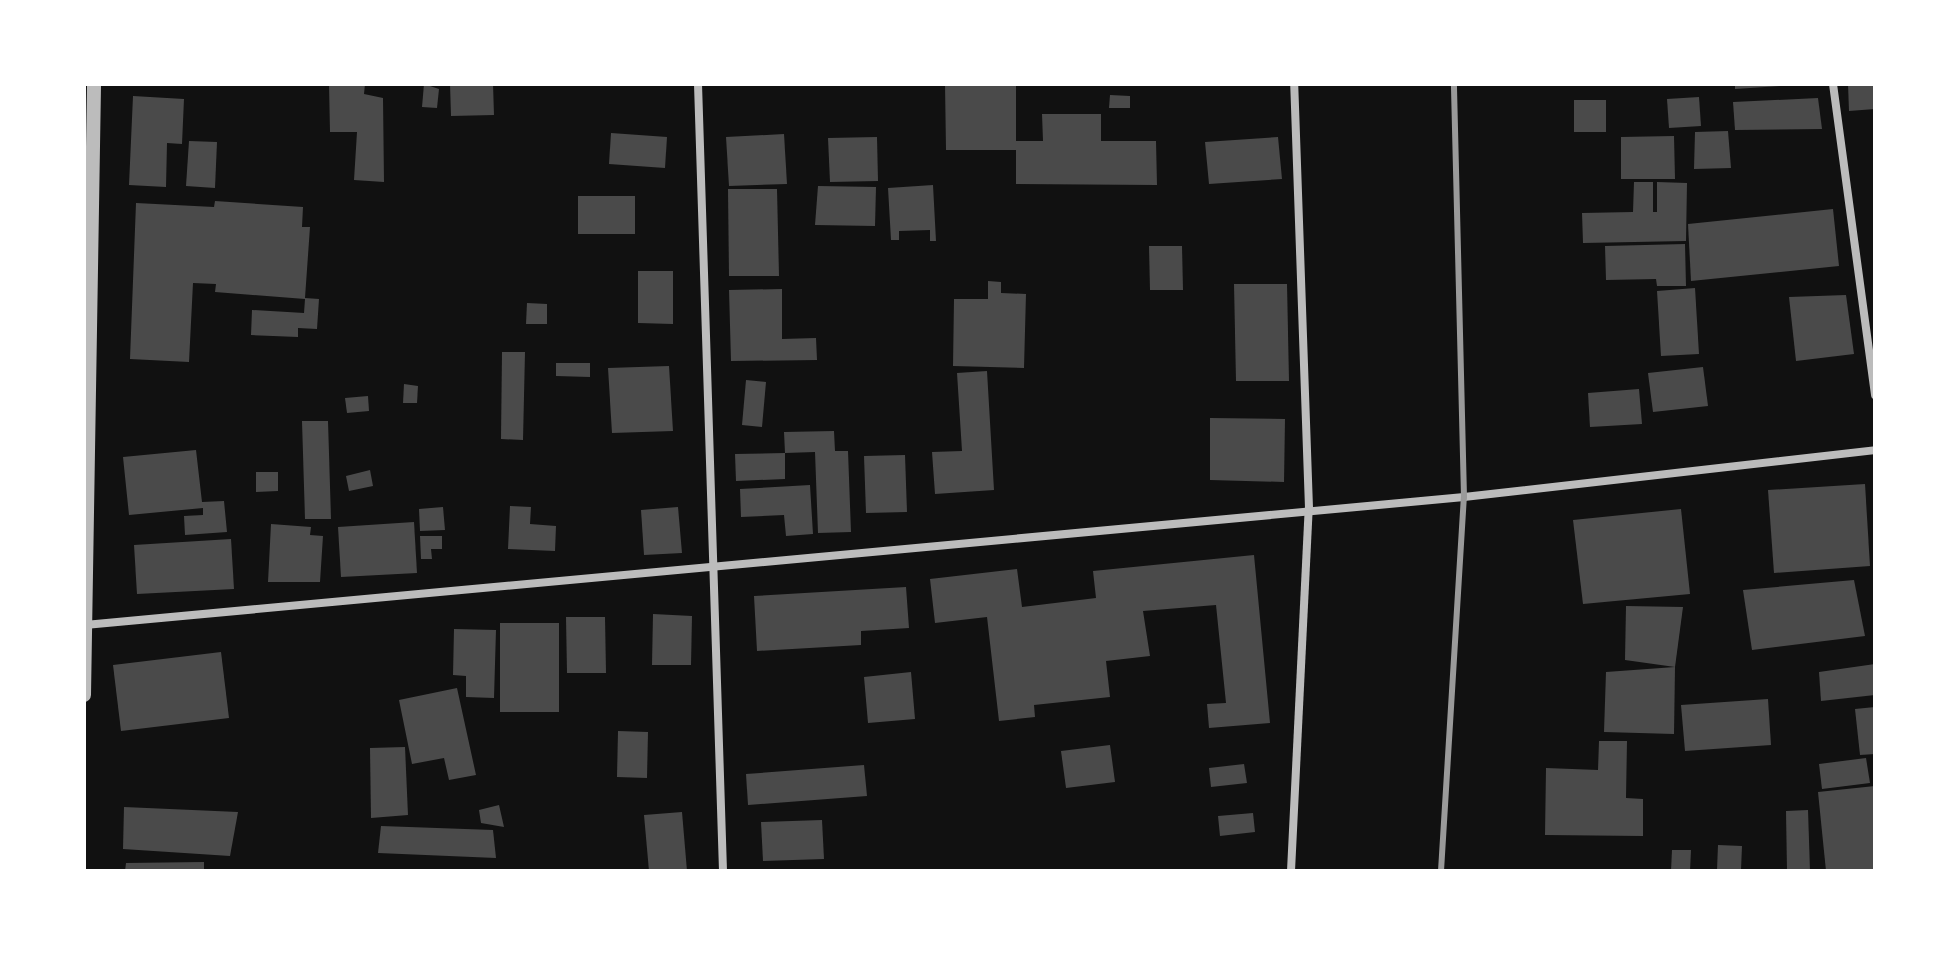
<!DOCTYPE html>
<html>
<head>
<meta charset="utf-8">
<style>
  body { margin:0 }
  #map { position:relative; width:1959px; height:955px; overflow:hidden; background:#111; font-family:Mulish,sans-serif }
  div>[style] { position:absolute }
  .building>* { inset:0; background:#4a4a4a }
  .minor>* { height:8px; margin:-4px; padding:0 4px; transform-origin:4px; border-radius:4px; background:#bcbcbc }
  .tertiary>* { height:14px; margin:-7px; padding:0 7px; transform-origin:7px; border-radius:7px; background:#bcbcbc }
  .rail>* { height:6px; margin:-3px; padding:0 3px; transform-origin:3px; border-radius:3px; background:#9a9a9a }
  span { translate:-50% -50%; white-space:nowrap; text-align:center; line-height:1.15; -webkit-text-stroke:8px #fff; paint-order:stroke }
  .frame { position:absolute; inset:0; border:86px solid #fff; pointer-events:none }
</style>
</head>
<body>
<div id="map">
  <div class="building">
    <div style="clip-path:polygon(329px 84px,365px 84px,364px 94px,383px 98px,384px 182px,354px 180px,357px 132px,330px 132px)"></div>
    <div style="clip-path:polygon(424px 84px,439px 89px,437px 108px,422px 107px)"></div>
    <div style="clip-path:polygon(450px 84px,493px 84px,494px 115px,451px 116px)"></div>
    <div style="clip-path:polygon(945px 84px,1016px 84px,1016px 141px,1043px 141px,1042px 114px,1101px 114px,1101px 141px,1156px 141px,1157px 185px,1016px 184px,1016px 150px,946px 150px)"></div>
    <div style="clip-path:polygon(1735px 84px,1780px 84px,1780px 86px,1735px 89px)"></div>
    <div style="clip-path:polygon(1848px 84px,1875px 84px,1875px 109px,1849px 111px)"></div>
    <div style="clip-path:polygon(1110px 95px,1130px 96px,1130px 108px,1109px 108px)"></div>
    <div style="clip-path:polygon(133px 96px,184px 99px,182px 144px,167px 143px,166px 187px,129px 185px)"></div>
    <div style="clip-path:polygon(1699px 97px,1701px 126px,1669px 128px,1667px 99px)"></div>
    <div style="clip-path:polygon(1818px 98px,1822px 129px,1735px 130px,1733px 102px)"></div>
    <div style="clip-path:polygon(1574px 100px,1606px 100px,1606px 132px,1574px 132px)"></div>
    <div style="clip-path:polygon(1728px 131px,1731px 168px,1694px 169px,1695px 132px)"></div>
    <div style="clip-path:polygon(611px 133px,667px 137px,665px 168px,609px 164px)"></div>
    <div style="clip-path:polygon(784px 134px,787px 184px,729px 186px,726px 137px)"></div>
    <div style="clip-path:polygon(1674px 136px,1675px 179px,1621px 179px,1621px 137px)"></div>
    <div style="clip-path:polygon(877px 137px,878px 181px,830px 182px,828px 138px)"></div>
    <div style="clip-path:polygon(1278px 137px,1282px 179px,1209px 184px,1205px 142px)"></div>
    <div style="clip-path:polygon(189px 141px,217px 142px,215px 188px,186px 186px)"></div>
    <div style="clip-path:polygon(1634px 182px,1653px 182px,1653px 212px,1657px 212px,1657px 182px,1687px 183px,1686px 241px,1583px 243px,1582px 213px,1633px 212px)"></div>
    <div style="clip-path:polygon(933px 185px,936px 241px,930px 241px,930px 230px,899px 231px,899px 240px,891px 240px,888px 188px)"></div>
    <div style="clip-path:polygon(818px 186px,876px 187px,875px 226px,815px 225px)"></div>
    <div style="clip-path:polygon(728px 189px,777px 189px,779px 276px,729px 276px)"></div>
    <div style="clip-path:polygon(578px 196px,635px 196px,635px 234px,578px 234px)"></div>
    <div style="clip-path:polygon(215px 201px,303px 207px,302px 227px,310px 227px,305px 298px,319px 299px,317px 329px,298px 328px,298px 337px,251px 335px,252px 310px,304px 313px,305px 299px,215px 292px,216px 284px,193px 283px,189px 362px,130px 359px,136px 203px,214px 207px)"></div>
    <div style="clip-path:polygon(1833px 209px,1839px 266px,1691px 281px,1688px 224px)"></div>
    <div style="clip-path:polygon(1685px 244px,1686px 286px,1657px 286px,1656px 279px,1606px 280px,1605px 246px)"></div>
    <div style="clip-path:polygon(1149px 246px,1182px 246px,1183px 290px,1150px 290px)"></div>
    <div style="clip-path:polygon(638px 271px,673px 271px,673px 324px,638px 323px)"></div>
    <div style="clip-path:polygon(988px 281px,1001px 282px,1001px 293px,1026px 294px,1024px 368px,953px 366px,954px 299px,988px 299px)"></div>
    <div style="clip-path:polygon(1234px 284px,1287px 284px,1289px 381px,1236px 381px)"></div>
    <div style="clip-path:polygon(1695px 288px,1699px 354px,1661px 356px,1657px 291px)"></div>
    <div style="clip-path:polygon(782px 289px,782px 339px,816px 338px,817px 360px,731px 361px,729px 290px)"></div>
    <div style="clip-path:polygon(1846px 295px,1854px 354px,1796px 361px,1789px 297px)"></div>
    <div style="clip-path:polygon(527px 303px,547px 304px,547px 324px,526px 324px)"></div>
    <div style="clip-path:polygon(502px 352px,525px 352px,523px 440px,501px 439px)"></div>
    <div style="clip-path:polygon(556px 363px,590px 363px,590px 377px,556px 376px)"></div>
    <div style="clip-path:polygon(669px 366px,673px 431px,612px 433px,608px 368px)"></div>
    <div style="clip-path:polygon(1703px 367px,1708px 406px,1653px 412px,1648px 373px)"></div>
    <div style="clip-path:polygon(987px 371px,994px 490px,935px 494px,932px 452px,962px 451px,957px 373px)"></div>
    <div style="clip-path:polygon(746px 380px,766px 382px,762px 427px,742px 425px)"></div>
    <div style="clip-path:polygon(404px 384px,418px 386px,417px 403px,403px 403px)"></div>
    <div style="clip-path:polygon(1639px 389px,1642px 424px,1590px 427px,1588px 393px)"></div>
    <div style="clip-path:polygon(368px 396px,369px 411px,347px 413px,345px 398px)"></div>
    <div style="clip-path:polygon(1210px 418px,1285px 419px,1284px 482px,1210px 480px)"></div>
    <div style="clip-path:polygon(302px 421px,328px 421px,331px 519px,305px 519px)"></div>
    <div style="clip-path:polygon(834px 431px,835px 451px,848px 451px,851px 532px,818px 533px,815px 452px,785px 453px,784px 432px)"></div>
    <div style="clip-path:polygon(196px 450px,202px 502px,224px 501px,227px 532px,185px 535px,184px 516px,203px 515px,203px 508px,129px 515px,123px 457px)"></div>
    <div style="clip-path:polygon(785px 453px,785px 479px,736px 481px,735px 454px)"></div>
    <div style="clip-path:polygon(905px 455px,907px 512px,866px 513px,864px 456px)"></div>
    <div style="clip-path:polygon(370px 470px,373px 486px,349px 491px,346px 476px)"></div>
    <div style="clip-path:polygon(256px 472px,278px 472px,278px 491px,256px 492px)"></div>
    <div style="clip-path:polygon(1865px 484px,1870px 566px,1774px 573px,1768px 490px)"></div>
    <div style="clip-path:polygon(810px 485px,813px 534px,786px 536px,784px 515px,741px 517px,740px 489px)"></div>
    <div style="clip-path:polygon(510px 506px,531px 507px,530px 524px,556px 526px,555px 551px,508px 549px)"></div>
    <div style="clip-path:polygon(443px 507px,445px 530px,420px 531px,419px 509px)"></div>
    <div style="clip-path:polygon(678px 507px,682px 553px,644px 555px,641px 510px)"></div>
    <div style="clip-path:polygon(1681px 509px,1690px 594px,1583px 604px,1573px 520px)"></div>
    <div style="clip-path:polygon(414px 522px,417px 573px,341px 577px,338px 527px)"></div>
    <div style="clip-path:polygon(271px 524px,311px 527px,310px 535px,323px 536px,320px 582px,268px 582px)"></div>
    <div style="clip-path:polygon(420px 536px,442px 536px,442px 549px,431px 549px,432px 559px,421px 559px)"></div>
    <div style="clip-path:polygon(231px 539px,234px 589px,137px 594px,134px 545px)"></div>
    <div style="clip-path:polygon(1254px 555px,1270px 723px,1209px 728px,1207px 704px,1226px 703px,1216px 605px,1143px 611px,1150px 656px,1106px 661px,1110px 697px,1034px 705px,1035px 717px,999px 721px,987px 617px,935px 623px,930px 579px,1017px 569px,1022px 607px,1096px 598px,1093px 571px)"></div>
    <div style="clip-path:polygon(1854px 580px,1865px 636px,1752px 650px,1743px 590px)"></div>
    <div style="clip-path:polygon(906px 587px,909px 628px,861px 631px,861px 645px,757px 651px,754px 596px)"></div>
    <div style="clip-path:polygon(1626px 606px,1683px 607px,1675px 667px,1625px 660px)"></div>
    <div style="clip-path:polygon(653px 614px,692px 616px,691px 665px,652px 665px)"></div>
    <div style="clip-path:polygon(566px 617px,605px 617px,606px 673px,567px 673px)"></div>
    <div style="clip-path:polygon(500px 623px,559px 623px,559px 712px,500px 712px)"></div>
    <div style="clip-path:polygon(454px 629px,496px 630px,494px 698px,466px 697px,466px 676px,453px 675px)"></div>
    <div style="clip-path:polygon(221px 652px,229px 718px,121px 731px,113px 665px)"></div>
    <div style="clip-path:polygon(1875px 664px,1875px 695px,1821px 701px,1819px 672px)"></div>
    <div style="clip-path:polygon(1675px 667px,1674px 734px,1604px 732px,1606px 672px)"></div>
    <div style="clip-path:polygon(911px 672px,915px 719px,868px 723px,864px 677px)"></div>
    <div style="clip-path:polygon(457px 688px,476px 775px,449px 780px,444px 758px,412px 764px,399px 700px)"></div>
    <div style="clip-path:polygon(1768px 699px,1771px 745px,1685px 751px,1681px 705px)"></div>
    <div style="clip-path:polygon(1875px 707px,1875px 754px,1860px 755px,1855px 709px)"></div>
    <div style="clip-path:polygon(618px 731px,648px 732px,647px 778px,617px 777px)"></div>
    <div style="clip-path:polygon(1599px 741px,1627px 741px,1626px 798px,1643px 799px,1643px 836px,1545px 835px,1546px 768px,1598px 770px)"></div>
    <div style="clip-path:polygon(1110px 745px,1115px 782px,1066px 788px,1061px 751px)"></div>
    <div style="clip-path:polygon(405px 747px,408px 815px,371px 818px,370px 748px)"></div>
    <div style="clip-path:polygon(1866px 758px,1870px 783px,1822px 789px,1819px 764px)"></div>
    <div style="clip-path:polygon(1244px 764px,1247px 783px,1211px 787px,1209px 768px)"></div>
    <div style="clip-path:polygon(864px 765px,867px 796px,748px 805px,746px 774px)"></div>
    <div style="clip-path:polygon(1875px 786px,1875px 871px,1826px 871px,1818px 792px)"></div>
    <div style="clip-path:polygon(499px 805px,504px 827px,481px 823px,479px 810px)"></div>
    <div style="clip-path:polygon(124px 807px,238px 812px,230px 856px,123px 849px)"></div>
    <div style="clip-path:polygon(1808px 810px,1810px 871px,1787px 871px,1786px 811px)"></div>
    <div style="clip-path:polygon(682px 812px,687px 871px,649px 871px,644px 815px)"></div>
    <div style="clip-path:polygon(1253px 813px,1255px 832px,1220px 836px,1218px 816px)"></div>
    <div style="clip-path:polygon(822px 820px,824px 859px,763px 861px,761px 822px)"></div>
    <div style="clip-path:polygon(381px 826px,493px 830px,496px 858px,378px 853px)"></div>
    <div style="clip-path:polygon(1718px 845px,1742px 846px,1741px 870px,1717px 870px)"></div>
    <div style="clip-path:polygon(1672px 850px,1691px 850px,1690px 871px,1671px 871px)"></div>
    <div style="clip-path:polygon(204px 862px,204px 871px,125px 871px,126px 863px)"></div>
  </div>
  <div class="minor">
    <div style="left:698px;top:84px;width:787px;rotate:88.18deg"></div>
    <div style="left:1833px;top:84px;width:314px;rotate:82.3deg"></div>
    <div style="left:85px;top:625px;width:1385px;rotate:-5.3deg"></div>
    <div style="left:1464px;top:497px;width:414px;rotate:-6.5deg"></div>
    <div style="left:1291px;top:871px;width:363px;rotate:-87.2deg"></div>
    <div style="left:1309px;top:508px;width:424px;rotate:-92deg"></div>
  </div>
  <div class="tertiary">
    <div style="left:84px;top:695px;width:611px;rotate:-89.06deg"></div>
  </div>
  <div class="rail">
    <div style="left:1441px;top:871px;width:375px;rotate:-86.5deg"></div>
    <div style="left:1464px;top:497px;width:413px;rotate:-91.4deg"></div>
  </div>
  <div class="frame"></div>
</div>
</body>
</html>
